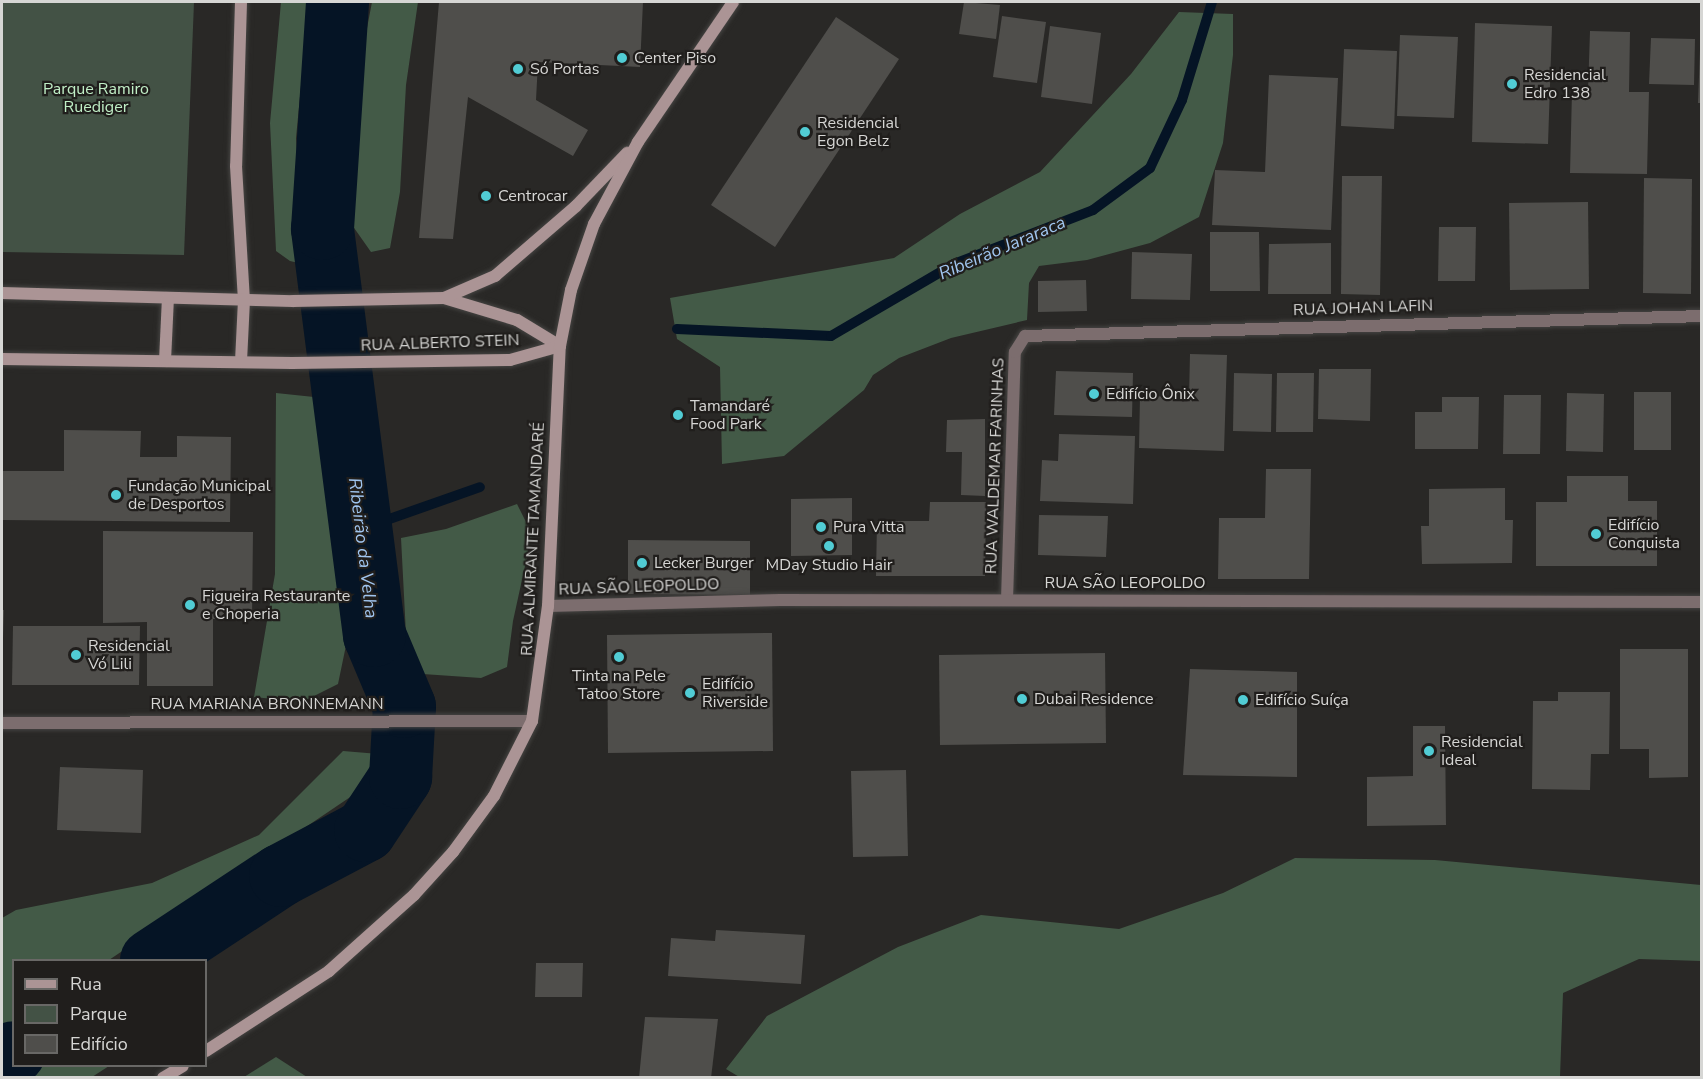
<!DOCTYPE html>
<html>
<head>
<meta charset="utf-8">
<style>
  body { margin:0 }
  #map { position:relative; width:1703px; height:1079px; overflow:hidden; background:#292826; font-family:"Nunito Sans",sans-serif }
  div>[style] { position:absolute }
  .green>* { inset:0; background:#435245 }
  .forest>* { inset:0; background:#435a47 }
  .stream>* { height:10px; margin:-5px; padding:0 5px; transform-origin:5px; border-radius:5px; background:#051425 }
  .river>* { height:63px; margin:-31.5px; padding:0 31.5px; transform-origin:31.5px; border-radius:31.5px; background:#051425 }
  .building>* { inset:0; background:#4f4e4b }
  .roads { filter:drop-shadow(0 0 2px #454442) drop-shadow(0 0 2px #454442) }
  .street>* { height:12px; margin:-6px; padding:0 6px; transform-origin:6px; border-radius:6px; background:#7c6d6e }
  .secondary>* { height:12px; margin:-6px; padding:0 6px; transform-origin:6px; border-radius:6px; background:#ab9495 }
  .dots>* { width:16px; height:16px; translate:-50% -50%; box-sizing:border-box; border:3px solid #201e1c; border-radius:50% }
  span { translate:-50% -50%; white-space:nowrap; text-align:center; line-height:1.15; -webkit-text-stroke:4.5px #201e1c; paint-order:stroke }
  .poi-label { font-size:16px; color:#d6d6d4 }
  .left { translate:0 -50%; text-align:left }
  .park-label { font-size:16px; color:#c0eec6 }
  .street-label { font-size:16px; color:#d6d6d4 }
  .water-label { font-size:18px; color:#a0c5ef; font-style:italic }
  .frame { position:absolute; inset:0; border:3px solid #d6d6d4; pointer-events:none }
  .legend { position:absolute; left:12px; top:959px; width:195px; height:108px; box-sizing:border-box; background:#201e1c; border:2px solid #696866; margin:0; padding:8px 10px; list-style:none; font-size:18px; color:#d6d6d4 }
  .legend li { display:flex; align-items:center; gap:12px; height:30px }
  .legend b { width:30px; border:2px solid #696866 }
</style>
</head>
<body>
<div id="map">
  <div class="green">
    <div style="clip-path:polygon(2px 2px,194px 2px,184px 255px,2px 252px)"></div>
  </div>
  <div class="forest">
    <div style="clip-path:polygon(281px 2px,309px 2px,296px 138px,303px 264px,290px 261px,276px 251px,270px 123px)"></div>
    <div style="clip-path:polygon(372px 2px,418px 2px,406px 85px,400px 192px,390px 248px,371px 252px,352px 225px,355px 91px)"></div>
    <div style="clip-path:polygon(1179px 12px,1233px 14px,1233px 55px,1223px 143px,1199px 217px,1150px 243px,1087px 260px,1039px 266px,1029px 283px,1027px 320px,951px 338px,899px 358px,873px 375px,864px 390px,784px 456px,722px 464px,720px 367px,677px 339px,670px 298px,894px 258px,960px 214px,1040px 172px,1131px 74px)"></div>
    <div style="clip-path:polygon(276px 393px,333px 399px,347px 533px,349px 631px,338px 684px,302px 702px,254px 697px,275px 574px)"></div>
    <div style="clip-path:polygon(517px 504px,532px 534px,513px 621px,507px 667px,481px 678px,408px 673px,401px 538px,446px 529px)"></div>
    <div style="clip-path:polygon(343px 751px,379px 754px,374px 781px,109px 960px,14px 960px,13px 1022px,2px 1029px,2px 918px,16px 910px,152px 883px,259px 835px)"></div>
    <div style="clip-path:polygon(1295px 858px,1435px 860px,1701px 885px,1701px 961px,1639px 959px,1563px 993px,1560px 1077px,741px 1078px,726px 1069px,767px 1016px,898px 947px,981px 915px,1119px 929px,1223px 893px)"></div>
    <div style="clip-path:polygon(276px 1057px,307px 1077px,244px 1077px)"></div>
    <div style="clip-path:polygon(38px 1066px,109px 1066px,92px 1077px,14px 1077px)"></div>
  </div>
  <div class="stream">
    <div style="left:677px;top:329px;width:154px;rotate:2.6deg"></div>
    <div style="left:831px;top:336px;width:143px;rotate:-30.3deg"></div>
    <div style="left:954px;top:264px;width:149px;rotate:-21.2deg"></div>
    <div style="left:1093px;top:210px;width:71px;rotate:-36.4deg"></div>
    <div style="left:1150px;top:168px;width:75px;rotate:-64.8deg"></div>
    <div style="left:1182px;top:100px;width:102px;rotate:-73deg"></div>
    <div style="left:361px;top:529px;width:126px;rotate:-19.4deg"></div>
  </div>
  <div class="river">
    <div style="left:151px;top:960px;width:154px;rotate:-33.4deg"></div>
    <div style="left:280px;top:875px;width:96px;rotate:-27.9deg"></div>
    <div style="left:365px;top:830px;width:64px;rotate:-56.6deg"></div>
    <div style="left:400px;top:777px;width:71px;rotate:-86.8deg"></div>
    <div style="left:404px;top:706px;width:77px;rotate:-112.9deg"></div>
    <div style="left:374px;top:635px;width:410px;rotate:-97.3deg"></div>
    <div style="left:322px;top:228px;width:226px;rotate:-86.2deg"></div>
    <div style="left:2px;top:1060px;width:14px;rotate:-34deg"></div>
  </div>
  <div class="building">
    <div style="clip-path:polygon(439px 2px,643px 2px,640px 67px,538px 62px,536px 100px,588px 130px,573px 156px,468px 97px,453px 239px,419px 238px)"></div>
    <div style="clip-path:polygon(964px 2px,1000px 5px,996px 39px,959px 34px)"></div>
    <div style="clip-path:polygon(1002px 16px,1046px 22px,1037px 83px,993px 77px)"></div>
    <div style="clip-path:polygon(836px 17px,899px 59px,775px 247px,711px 205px)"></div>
    <div style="clip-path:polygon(1475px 23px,1552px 26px,1548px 144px,1472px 142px)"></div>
    <div style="clip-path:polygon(1050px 26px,1101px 33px,1092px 104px,1041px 97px)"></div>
    <div style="clip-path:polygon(1590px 31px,1630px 32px,1629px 92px,1649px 92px,1647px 174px,1570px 173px,1572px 91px,1588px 91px)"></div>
    <div style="clip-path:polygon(1400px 35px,1458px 37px,1454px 118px,1397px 116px)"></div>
    <div style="clip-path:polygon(1651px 38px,1695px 39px,1694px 85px,1649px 84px)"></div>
    <div style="clip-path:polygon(1344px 49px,1397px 51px,1394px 129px,1341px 126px)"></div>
    <div style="clip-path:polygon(1700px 50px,1702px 50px,1702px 103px,1698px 103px)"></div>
    <div style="clip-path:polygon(1269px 75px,1338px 78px,1331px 230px,1212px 225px,1215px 170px,1265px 172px)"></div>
    <div style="clip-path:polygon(1342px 176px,1382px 176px,1380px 295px,1341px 294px)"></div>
    <div style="clip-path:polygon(1644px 178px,1692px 179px,1691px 294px,1643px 293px)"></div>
    <div style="clip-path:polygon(1588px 202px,1589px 289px,1510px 290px,1509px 203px)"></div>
    <div style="clip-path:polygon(1439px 227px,1476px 227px,1475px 281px,1438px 281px)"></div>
    <div style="clip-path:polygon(1210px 232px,1259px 232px,1260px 291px,1210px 291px)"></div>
    <div style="clip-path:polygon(1331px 243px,1331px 294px,1268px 294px,1269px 244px)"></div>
    <div style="clip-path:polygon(1132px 252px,1192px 254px,1190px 300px,1131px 299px)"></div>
    <div style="clip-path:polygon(1086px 280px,1087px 311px,1038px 312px,1038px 281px)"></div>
    <div style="clip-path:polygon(1190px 354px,1227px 355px,1224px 451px,1139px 448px,1140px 396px,1189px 397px)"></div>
    <div style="clip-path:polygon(1319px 369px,1371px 369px,1370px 421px,1318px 419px)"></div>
    <div style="clip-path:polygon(1056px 371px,1133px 373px,1132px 417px,1054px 415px)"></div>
    <div style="clip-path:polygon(1234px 373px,1272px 374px,1271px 432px,1233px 431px)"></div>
    <div style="clip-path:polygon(1277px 373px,1314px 373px,1313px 432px,1276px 432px)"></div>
    <div style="clip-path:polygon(1634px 392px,1671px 392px,1671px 450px,1634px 450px)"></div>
    <div style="clip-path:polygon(1567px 393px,1604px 394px,1603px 452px,1566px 451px)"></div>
    <div style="clip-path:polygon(1504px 395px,1541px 395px,1540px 454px,1503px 454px)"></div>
    <div style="clip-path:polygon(1442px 397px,1479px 397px,1478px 449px,1415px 449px,1415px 412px,1442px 412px)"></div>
    <div style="clip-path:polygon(985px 419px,985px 496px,961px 495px,962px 452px,946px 452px,947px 420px)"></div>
    <div style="clip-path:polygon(64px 430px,141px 431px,140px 457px,177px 457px,177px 436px,231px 437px,230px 522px,2px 520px,2px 471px,64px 471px)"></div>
    <div style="clip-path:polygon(1059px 434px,1135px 436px,1133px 504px,1040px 501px,1042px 460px,1058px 461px)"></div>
    <div style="clip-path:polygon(1266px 469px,1311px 469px,1309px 579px,1218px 579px,1219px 518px,1265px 518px)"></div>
    <div style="clip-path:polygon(1567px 476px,1628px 476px,1628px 501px,1657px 501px,1657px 566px,1536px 566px,1536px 502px,1567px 502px)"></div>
    <div style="clip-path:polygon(1505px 488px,1505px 520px,1513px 520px,1512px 563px,1422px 564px,1421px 526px,1429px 526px,1429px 489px)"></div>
    <div style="clip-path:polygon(852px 498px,852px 555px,791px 556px,791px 499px)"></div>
    <div style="clip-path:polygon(930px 502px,986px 502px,985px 576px,876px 576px,877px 521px,929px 521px)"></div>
    <div style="clip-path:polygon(1039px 515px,1108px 516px,1106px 557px,1038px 555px)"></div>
    <div style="clip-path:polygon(103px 531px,253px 532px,252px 619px,213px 619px,213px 686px,147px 686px,147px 622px,103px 623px)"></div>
    <div style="clip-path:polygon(628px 540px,750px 541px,750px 595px,628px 594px)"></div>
    <div style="clip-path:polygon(2px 610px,4px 610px,3px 638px,2px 638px)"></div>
    <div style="clip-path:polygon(13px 626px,140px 626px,139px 685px,12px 685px)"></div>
    <div style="clip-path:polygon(772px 633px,773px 751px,608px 753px,607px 635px)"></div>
    <div style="clip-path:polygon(1620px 649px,1688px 649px,1688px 777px,1649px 778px,1649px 749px,1620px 749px)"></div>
    <div style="clip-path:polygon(1105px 653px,1106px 743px,940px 745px,939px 655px)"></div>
    <div style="clip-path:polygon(1190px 669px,1297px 672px,1297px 777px,1183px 775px)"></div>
    <div style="clip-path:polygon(1558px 692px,1610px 692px,1609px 754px,1591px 754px,1590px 790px,1532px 789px,1533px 701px,1558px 701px)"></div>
    <div style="clip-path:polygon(1413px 726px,1445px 726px,1446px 825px,1367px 826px,1367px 777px,1413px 776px)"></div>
    <div style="clip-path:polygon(60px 767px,143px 770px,141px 833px,57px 830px)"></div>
    <div style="clip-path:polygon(906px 770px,908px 856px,853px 857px,851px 771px)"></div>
    <div style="clip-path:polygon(716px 930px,805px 935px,801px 984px,668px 976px,671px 938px,715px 941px)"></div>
    <div style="clip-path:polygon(536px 963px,583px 963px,582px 997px,535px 997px)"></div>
    <div style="clip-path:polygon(645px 1017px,718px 1019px,711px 1078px,639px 1078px)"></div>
  </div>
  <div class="roads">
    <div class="street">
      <div style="left:1007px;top:600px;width:248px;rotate:-88.2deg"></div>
      <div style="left:1015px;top:352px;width:19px;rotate:-58deg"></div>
      <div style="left:1025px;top:336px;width:677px;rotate:-1.69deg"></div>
      <div style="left:548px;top:606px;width:232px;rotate:-1.5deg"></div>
      <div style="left:780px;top:600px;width:922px;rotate:0.12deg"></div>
      <div style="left:2px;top:723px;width:530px;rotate:-0.22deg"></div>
    </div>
    <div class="secondary">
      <div style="left:241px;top:2px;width:164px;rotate:91.7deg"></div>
      <div style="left:236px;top:166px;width:134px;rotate:86.6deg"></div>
      <div style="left:244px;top:300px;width:62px;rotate:92.8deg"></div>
      <div style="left:2px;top:293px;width:291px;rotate:1.6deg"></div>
      <div style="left:293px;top:301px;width:151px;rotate:-1.1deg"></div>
      <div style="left:444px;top:298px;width:76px;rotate:16.8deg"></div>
      <div style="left:517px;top:320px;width:50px;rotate:31.2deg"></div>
      <div style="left:444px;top:298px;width:56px;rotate:-23.3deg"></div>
      <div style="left:495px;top:276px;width:107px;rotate:-40.8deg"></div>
      <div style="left:576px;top:206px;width:74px;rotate:-46.1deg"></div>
      <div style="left:2px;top:359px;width:290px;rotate:0.8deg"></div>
      <div style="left:292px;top:363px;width:218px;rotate:-0.8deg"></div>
      <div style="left:510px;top:360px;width:52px;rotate:-15.6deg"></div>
      <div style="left:165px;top:361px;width:63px;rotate:-87.3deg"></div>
      <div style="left:206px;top:1051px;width:147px;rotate:-33deg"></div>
      <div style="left:329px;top:971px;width:114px;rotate:-41.8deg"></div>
      <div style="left:414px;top:895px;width:58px;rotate:-47.8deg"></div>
      <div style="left:453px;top:852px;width:69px;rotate:-53.8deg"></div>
      <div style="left:494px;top:796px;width:84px;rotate:-63.1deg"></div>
      <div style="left:532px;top:721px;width:116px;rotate:-82.1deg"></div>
      <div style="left:548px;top:606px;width:260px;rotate:-87.4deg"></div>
      <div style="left:560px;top:346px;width:57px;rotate:-78.9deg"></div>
      <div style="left:571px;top:290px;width:70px;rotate:-70.8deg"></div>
      <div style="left:594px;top:224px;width:93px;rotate:-61.8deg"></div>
      <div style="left:638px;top:142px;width:169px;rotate:-55.8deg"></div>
      <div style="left:163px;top:1078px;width:23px;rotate:-31deg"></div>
    </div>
  </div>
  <div class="dots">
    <div style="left:622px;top:58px;background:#51ccd4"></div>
    <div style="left:518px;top:69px;background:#51ccd4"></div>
    <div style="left:1512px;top:84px;background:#51ccd4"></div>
    <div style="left:805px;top:132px;background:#51ccd4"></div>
    <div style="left:486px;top:196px;background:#51ccd4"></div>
    <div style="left:1094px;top:394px;background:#51ccd4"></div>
    <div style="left:678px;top:415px;background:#51ccd4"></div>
    <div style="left:116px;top:495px;background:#51ccd4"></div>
    <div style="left:821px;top:527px;background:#51ccd4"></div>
    <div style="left:1596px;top:534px;background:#51ccd4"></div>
    <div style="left:829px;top:546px;background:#51ccd4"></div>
    <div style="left:642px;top:563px;background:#51ccd4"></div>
    <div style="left:190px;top:605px;background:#51ccd4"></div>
    <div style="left:76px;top:655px;background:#51ccd4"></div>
    <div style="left:619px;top:657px;background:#51ccd4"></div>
    <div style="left:690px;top:693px;background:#51ccd4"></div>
    <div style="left:1022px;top:699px;background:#51ccd4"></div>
    <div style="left:1243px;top:700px;background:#51ccd4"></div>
    <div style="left:1429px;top:751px;background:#51ccd4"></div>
  </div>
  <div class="poi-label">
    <span class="left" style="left:634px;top:58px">Center Piso</span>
    <span class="left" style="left:530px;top:69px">Só Portas</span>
    <span class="left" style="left:1524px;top:84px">Residencial<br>Edro 138</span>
    <span class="left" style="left:817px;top:132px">Residencial<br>Egon Belz</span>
    <span class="left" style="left:498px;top:196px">Centrocar</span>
    <span class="left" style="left:1106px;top:394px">Edifício Ônix</span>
    <span class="left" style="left:690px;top:415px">Tamandaré<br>Food Park</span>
    <span class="left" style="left:128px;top:495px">Fundação Municipal<br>de Desportos</span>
    <span class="left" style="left:1608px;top:534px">Edifício<br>Conquista</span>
    <span class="left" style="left:833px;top:527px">Pura Vitta</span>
    <span class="left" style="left:654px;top:563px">Lecker Burger</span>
    <span style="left:829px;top:565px">MDay Studio Hair</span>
    <span class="left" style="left:202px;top:605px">Figueira Restaurante<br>e Choperia</span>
    <span class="left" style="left:88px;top:655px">Residencial<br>Vó Lili</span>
    <span style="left:619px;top:685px">Tinta na Pele<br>Tatoo Store</span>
    <span class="left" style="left:702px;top:693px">Edifício<br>Riverside</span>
    <span class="left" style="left:1034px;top:699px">Dubai Residence</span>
    <span class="left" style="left:1255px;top:700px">Edifício Suíça</span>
    <span class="left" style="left:1441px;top:751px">Residencial<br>Ideal</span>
  </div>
  <div class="park-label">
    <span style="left:96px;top:98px">Parque Ramiro<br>Ruediger</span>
  </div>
  <div class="street-label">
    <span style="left:1363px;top:308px;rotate:-2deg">RUA JOHAN LAFIN</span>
    <span style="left:440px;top:343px;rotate:-2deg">RUA ALBERTO STEIN</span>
    <span style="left:995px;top:466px;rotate:-88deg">RUA WALDEMAR FARINHAS</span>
    <span style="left:533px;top:539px;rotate:-87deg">RUA ALMIRANTE TAMANDARÉ</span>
    <span style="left:1125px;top:583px">RUA SÃO LEOPOLDO</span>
    <span style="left:639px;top:587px;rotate:-2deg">RUA SÃO LEOPOLDO</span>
    <span style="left:267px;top:704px">RUA MARIANA BRONNEMANN</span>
  </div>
  <div class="water-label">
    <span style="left:1002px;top:248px;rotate:-23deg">Ribeirão Jararaca</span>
    <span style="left:363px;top:548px;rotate:83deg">Ribeirão da Velha</span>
  </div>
  <div class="frame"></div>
  <ul class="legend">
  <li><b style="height:8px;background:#ab9495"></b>Rua</li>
  <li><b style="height:16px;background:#435245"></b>Parque</li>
  <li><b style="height:16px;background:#4f4e4b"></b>Edifício</li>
  </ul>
</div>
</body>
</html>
